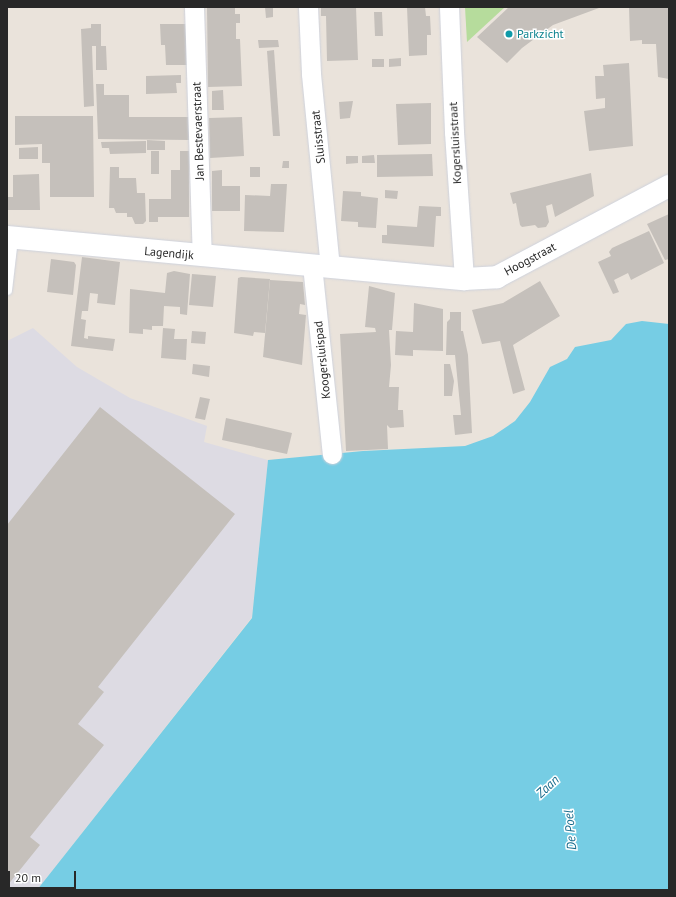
<!DOCTYPE html>
<html>
<head>
<meta charset="utf-8">
<style>
  body { margin:0 }
  #map { position:relative; width:676px; height:897px; overflow:hidden; background:#eae3db; font-family:"PT Sans",sans-serif }
  div>[style] { position:absolute }
  .industrial>* { inset:0; background:#dddbe3 }
  .green>* { inset:0; background:#b6dc9c }
  .water>* { inset:0; background:#76cde4 }
  .building>* { inset:0; background:#c5c0bb }
  .roads { filter:drop-shadow(0 0 1px #ced2dc) drop-shadow(0 0 1px #ced2dc) }
  .lane>* { height:9px; margin:-4.5px; padding:0 4.5px; transform-origin:4.5px; border-radius:4.5px; background:#fff }
  .street>* { height:19px; margin:-9.5px; padding:0 9.5px; transform-origin:9.5px; border-radius:9.5px; background:#fff }
  .secondary>* { height:22px; margin:-11px; padding:0 11px; transform-origin:11px; border-radius:11px; background:#fff }
  .dots>* { width:11px; height:11px; translate:-50% -50%; box-sizing:border-box; border:2px solid #fff; border-radius:50% }
  span { translate:-50% -50%; white-space:nowrap; text-align:center; line-height:1.15; -webkit-text-stroke:3px #fff; paint-order:stroke }
  .culture-label { font-size:12px; color:#0d838f }
  .left { translate:0 -50%; text-align:left }
  .street-label { font-size:12px; color:#282828 }
  .water-label { font-size:13px; color:#186c8d; font-style:italic }
  .frame { position:absolute; inset:0; border:8px solid #282828; pointer-events:none }
  .scale { position:absolute; left:8px; top:871px; width:68px; height:18px; box-sizing:border-box; border:2px solid #282828; border-top:0; padding-left:5px; font-size:12px; line-height:14px; white-space:nowrap; color:#282828; -webkit-text-stroke:3px #fff; paint-order:stroke }
</style>
</head>
<body>
<div id="map">
  <div class="industrial">
    <div style="clip-path:polygon(33px 328px,77px 367px,130px 398px,207px 426px,204px 442px,268px 460px,252px 617px,37px 890px,7px 890px,7px 341px)"></div>
  </div>
  <div class="green">
    <div style="clip-path:polygon(465px 7px,505px 7px,467px 42px)"></div>
  </div>
  <div class="water">
    <div style="clip-path:polygon(642px 321px,669px 324px,669px 890px,37px 890px,252px 618px,268px 460px,363px 451px,465px 446px,493px 436px,515px 421px,530px 402px,550px 367px,567px 359px,575px 347px,611px 340px,626px 324px)"></div>
  </div>
  <div class="building">
    <div style="clip-path:polygon(207px 7px,235px 7px,235px 14px,240px 14px,240px 23px,236px 23px,236px 39px,240px 39px,242px 86px,208px 87px)"></div>
    <div style="clip-path:polygon(265px 7px,273px 7px,273px 17px,266px 18px)"></div>
    <div style="clip-path:polygon(321px 7px,356px 7px,358px 60px,327px 61px,326px 16px,321px 16px)"></div>
    <div style="clip-path:polygon(407px 7px,425px 7px,426px 16px,430px 16px,431px 35px,427px 35px,427px 55px,409px 56px)"></div>
    <div style="clip-path:polygon(509px 7px,599px 7px,599px 8px,553px 25px,522px 48px,507px 63px,477px 37px)"></div>
    <div style="clip-path:polygon(629px 7px,669px 7px,669px 79px,658px 77px,656px 44px,642px 44px,642px 40px,630px 41px)"></div>
    <div style="clip-path:polygon(374px 12px,382px 12px,383px 36px,375px 36px)"></div>
    <div style="clip-path:polygon(91px 24px,101px 24px,101px 46px,106px 46px,107px 70px,96px 70px,96px 46px,92px 46px,94px 106px,84px 107px,81px 29px,91px 28px)"></div>
    <div style="clip-path:polygon(160px 24px,188px 24px,188px 65px,166px 65px,165px 45px,161px 45px)"></div>
    <div style="clip-path:polygon(258px 40px,278px 40px,279px 47px,259px 48px)"></div>
    <div style="clip-path:polygon(274px 50px,280px 136px,273px 136px,267px 51px)"></div>
    <div style="clip-path:polygon(401px 58px,401px 66px,389px 67px,389px 59px)"></div>
    <div style="clip-path:polygon(372px 59px,384px 59px,384px 67px,372px 67px)"></div>
    <div style="clip-path:polygon(629px 63px,633px 146px,589px 151px,584px 111px,605px 108px,605px 98px,596px 99px,595px 76px,604px 76px,603px 65px)"></div>
    <div style="clip-path:polygon(181px 75px,181px 83px,176px 83px,177px 93px,146px 94px,146px 76px)"></div>
    <div style="clip-path:polygon(96px 84px,104px 84px,104px 95px,129px 95px,129px 117px,189px 117px,189px 140px,98px 139px)"></div>
    <div style="clip-path:polygon(223px 90px,224px 110px,212px 110px,212px 91px)"></div>
    <div style="clip-path:polygon(353px 101px,350px 118px,340px 119px,339px 102px)"></div>
    <div style="clip-path:polygon(431px 103px,431px 144px,398px 145px,396px 104px)"></div>
    <div style="clip-path:polygon(15px 116px,93px 116px,94px 197px,50px 197px,50px 163px,42px 163px,42px 144px,15px 145px)"></div>
    <div style="clip-path:polygon(242px 117px,244px 156px,210px 158px,209px 118px)"></div>
    <div style="clip-path:polygon(147px 140px,165px 141px,165px 150px,147px 150px)"></div>
    <div style="clip-path:polygon(146px 141px,146px 153px,110px 154px,109px 148px,102px 148px,101px 142px)"></div>
    <div style="clip-path:polygon(38px 147px,38px 159px,19px 159px,19px 148px)"></div>
    <div style="clip-path:polygon(151px 151px,159px 151px,159px 174px,151px 174px)"></div>
    <div style="clip-path:polygon(180px 151px,189px 151px,189px 217px,158px 217px,158px 222px,149px 222px,149px 199px,171px 199px,171px 170px,180px 170px)"></div>
    <div style="clip-path:polygon(432px 154px,433px 176px,377px 177px,377px 155px)"></div>
    <div style="clip-path:polygon(374px 155px,375px 163px,362px 163px,362px 156px)"></div>
    <div style="clip-path:polygon(346px 156px,358px 156px,358px 163px,346px 164px)"></div>
    <div style="clip-path:polygon(283px 161px,289px 161px,289px 168px,282px 168px)"></div>
    <div style="clip-path:polygon(110px 167px,119px 167px,119px 178px,136px 178px,137px 193px,145px 193px,146px 221px,143px 224px,135px 224px,132px 217px,127px 217px,127px 213px,116px 213px,114px 208px,109px 208px)"></div>
    <div style="clip-path:polygon(250px 167px,260px 167px,260px 177px,250px 177px)"></div>
    <div style="clip-path:polygon(222px 170px,222px 186px,240px 186px,240px 211px,212px 211px,212px 171px)"></div>
    <div style="clip-path:polygon(591px 173px,594px 196px,555px 217px,552px 204px,546px 206px,549px 222px,546px 227px,538px 228px,535px 225px,522px 227px,520px 225px,516px 203px,513px 204px,510px 193px)"></div>
    <div style="clip-path:polygon(39px 174px,40px 210px,7px 210px,7px 197px,13px 197px,13px 175px)"></div>
    <div style="clip-path:polygon(271px 184px,287px 184px,284px 232px,244px 231px,245px 195px,270px 196px)"></div>
    <div style="clip-path:polygon(385px 190px,398px 191px,397px 199px,385px 198px)"></div>
    <div style="clip-path:polygon(343px 191px,361px 192px,361px 196px,378px 198px,376px 228px,358px 227px,358px 222px,341px 221px)"></div>
    <div style="clip-path:polygon(419px 206px,441px 207px,441px 216px,436px 216px,434px 247px,382px 243px,382px 235px,387px 235px,387px 225px,417px 227px)"></div>
    <div style="clip-path:polygon(669px 214px,669px 259px,665px 260px,647px 224px)"></div>
    <div style="clip-path:polygon(649px 231px,664px 263px,631px 280px,628px 273px,614px 280px,619px 292px,613px 294px,598px 262px,611px 256px,609px 252px,612px 248px)"></div>
    <div style="clip-path:polygon(82px 257px,120px 262px,115px 305px,97px 303px,98px 294px,90px 293px,88px 311px,82px 311px,81px 319px,86px 320px,84px 338px,88px 339px,88px 336px,115px 339px,113px 351px,71px 346px)"></div>
    <div style="clip-path:polygon(51px 259px,74px 262px,76px 265px,73px 295px,47px 292px)"></div>
    <div style="clip-path:polygon(174px 271px,190px 274px,187px 315px,180px 314px,180px 307px,164px 306px,163px 326px,152px 326px,152px 330px,143px 329px,143px 334px,129px 333px,130px 289px,165px 293px,167px 273px)"></div>
    <div style="clip-path:polygon(192px 274px,216px 276px,213px 307px,189px 305px)"></div>
    <div style="clip-path:polygon(241px 277px,270px 279px,265px 333px,254px 332px,253px 336px,234px 333px,238px 278px)"></div>
    <div style="clip-path:polygon(270px 280px,303px 282px,305px 305px,300px 304px,299px 314px,306px 315px,302px 365px,263px 357px)"></div>
    <div style="clip-path:polygon(540px 281px,560px 316px,513px 345px,525px 390px,513px 394px,500px 341px,482px 344px,472px 310px,503px 303px)"></div>
    <div style="clip-path:polygon(369px 286px,395px 293px,392px 330px,389px 330px,391px 365px,389px 387px,399px 387px,398px 410px,403px 410px,404px 427px,390px 428px,387px 425px,388px 449px,346px 451px,340px 334px,376px 332px,375px 328px,365px 327px)"></div>
    <div style="clip-path:polygon(414px 303px,443px 309px,443px 351px,413px 350px,413px 356px,395px 355px,396px 331px,413px 332px)"></div>
    <div style="clip-path:polygon(450px 312px,461px 312px,461px 331px,463px 331px,468px 355px,472px 433px,455px 435px,453px 415px,461px 415px,455px 355px,446px 355px,447px 322px,450px 319px)"></div>
    <div style="clip-path:polygon(163px 328px,175px 329px,174px 339px,187px 339px,186px 360px,161px 358px)"></div>
    <div style="clip-path:polygon(192px 331px,206px 332px,205px 344px,191px 343px)"></div>
    <div style="clip-path:polygon(193px 364px,210px 366px,209px 377px,192px 374px)"></div>
    <div style="clip-path:polygon(444px 364px,450px 364px,454px 381px,452px 396px,444px 396px)"></div>
    <div style="clip-path:polygon(200px 397px,210px 399px,205px 420px,195px 418px)"></div>
    <div style="clip-path:polygon(100px 407px,235px 514px,98px 687px,104px 692px,78px 724px,104px 745px,30px 837px,40px 845px,7px 886px,7px 525px)"></div>
    <div style="clip-path:polygon(226px 418px,292px 433px,287px 454px,222px 440px)"></div>
  </div>
  <div class="roads">
    <div class="lane">
      <div style="left:7px;top:290px;width:52px;rotate:-83.4deg"></div>
    </div>
    <div class="street">
      <div style="left:194px;top:7px;width:249px;rotate:88.2deg"></div>
      <div style="left:308px;top:7px;width:67px;rotate:87.4deg"></div>
      <div style="left:311px;top:74px;width:194px;rotate:84.4deg"></div>
      <div style="left:449px;top:7px;width:125px;rotate:87.7deg"></div>
      <div style="left:454px;top:132px;width:147px;rotate:86.1deg"></div>
      <div style="left:312px;top:265px;width:190px;rotate:84deg"></div>
    </div>
    <div class="secondary">
      <div style="left:7px;top:237px;width:459px;rotate:5.3deg"></div>
      <div style="left:464px;top:279px;width:33px;rotate:-3deg"></div>
      <div style="left:497px;top:277px;width:195px;rotate:-27.9deg"></div>
    </div>
  </div>
  <div class="dots">
    <div style="left:509px;top:34px;background:#0f9aa8"></div>
  </div>
  <div class="culture-label">
    <span class="left" style="left:517px;top:34px">Parkzicht</span>
  </div>
  <div class="street-label">
    <span style="left:198px;top:131px;rotate:-92deg">Jan Bestevaerstraat</span>
    <span style="left:318px;top:137px;rotate:-96deg">Sluisstraat</span>
    <span style="left:455px;top:143px;rotate:-93deg">Kogersluisstraat</span>
    <span style="left:169px;top:253px;rotate:5deg">Lagendijk</span>
    <span style="left:530px;top:259px;rotate:-28deg">Hoogstraat</span>
    <span style="left:322px;top:360px;rotate:-96deg">Koogersluispad</span>
  </div>
  <div class="water-label">
    <span style="left:548px;top:787px;rotate:-43deg">Zaan</span>
    <span style="left:571px;top:830px;rotate:-95deg">De Poel</span>
  </div>
  <div class="frame"></div>
  <div class="scale">20 m</div>
</div>
</body>
</html>
